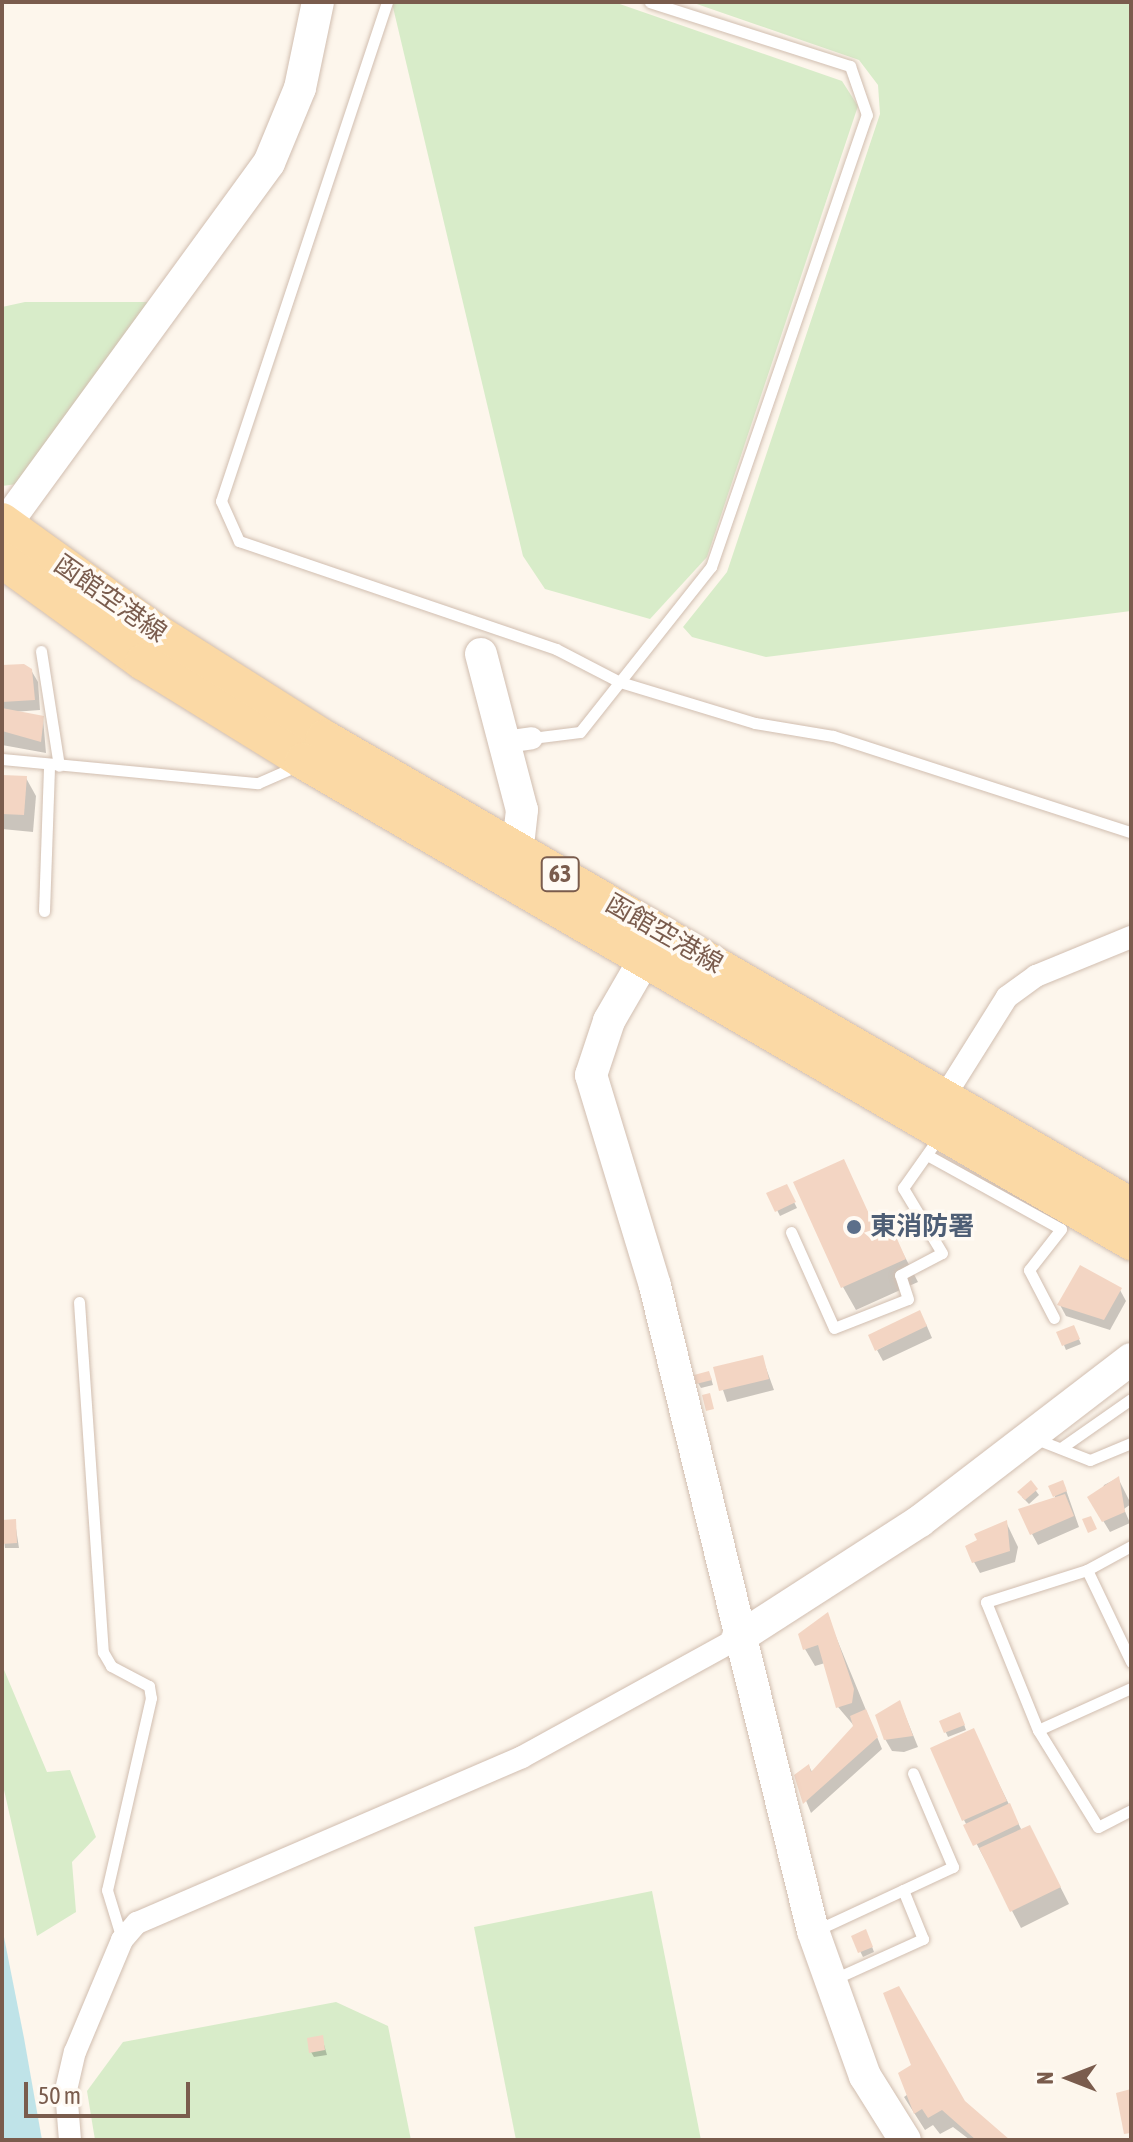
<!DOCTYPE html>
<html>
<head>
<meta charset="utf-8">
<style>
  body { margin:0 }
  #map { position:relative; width:1133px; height:2142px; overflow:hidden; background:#fdf6ec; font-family:"Asap Condensed","Noto Sans JP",sans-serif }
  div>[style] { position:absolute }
  .green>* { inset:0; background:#d8ecc9 }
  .water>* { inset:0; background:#bfe3e8 }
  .shadow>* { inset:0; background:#0003 }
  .building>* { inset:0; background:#f3d5c3 }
  .roads { filter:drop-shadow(0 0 2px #d1beb0) drop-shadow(0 0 2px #d1beb0) }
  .lane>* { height:11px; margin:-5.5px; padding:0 5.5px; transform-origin:5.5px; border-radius:5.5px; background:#fff }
  .street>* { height:22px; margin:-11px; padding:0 11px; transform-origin:11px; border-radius:11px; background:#fff }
  .secondary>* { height:32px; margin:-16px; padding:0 16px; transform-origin:16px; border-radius:16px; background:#fff }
  .primary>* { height:36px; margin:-18px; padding:0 18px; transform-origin:18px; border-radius:18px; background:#fbd9a5 }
  .dots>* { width:22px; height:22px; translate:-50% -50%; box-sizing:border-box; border:4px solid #fffaf3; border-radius:50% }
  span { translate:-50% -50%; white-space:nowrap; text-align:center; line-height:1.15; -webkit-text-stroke:7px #fffaf3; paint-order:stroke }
  .shield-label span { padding:2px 6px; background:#fffaf3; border:2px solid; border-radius:6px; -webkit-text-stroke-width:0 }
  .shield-label { font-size:24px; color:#7a5c4d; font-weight:700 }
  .street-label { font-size:26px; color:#7a5c4d }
  .service-label { font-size:26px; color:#4e5e75; font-weight:700 }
  .left { translate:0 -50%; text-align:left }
  .frame { position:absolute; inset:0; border:4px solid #7a5c4d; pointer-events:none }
  .north { position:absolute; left:1029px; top:2038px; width:80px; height:80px; -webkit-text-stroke:6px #fffaf3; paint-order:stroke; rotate:270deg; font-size:22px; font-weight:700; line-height:32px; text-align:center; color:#7a5c4d }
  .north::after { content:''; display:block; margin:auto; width:28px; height:36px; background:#7a5c4d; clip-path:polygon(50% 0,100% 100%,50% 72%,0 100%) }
  .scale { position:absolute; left:24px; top:2082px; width:166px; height:36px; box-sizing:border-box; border:4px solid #7a5c4d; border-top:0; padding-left:10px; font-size:24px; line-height:28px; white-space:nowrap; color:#7a5c4d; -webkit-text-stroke:6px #fffaf3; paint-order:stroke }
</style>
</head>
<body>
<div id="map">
  <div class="green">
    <div style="clip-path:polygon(614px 2px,842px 81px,858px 106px,707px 557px,650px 619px,545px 589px,523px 556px,392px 3px)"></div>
    <div style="clip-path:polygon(691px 2px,1131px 2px,1131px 611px,766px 657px,692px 637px,683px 627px,727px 572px,880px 114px,878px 85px,859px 60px)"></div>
    <div style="clip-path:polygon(25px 302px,151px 302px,17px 484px,2px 486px,2px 307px)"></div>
    <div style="clip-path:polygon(2px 1665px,47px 1772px,70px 1770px,96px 1837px,72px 1862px,76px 1912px,37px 1936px,2px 1781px)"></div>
    <div style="clip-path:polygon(652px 1891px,701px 2140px,516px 2140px,474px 1927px)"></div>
    <div style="clip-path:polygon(336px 2002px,388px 2026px,411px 2140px,95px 2140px,87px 2091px,123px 2042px)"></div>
  </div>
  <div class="water">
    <div style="clip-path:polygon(2px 1927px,24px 2038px,42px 2140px,2px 2140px)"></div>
  </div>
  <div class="shadow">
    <div style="clip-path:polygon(2px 670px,31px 670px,38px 682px,40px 710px,13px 712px,43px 718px,46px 753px,2px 745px)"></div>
    <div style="clip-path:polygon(2px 777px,26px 778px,36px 796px,33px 832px,2px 829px)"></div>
    <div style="clip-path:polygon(843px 1162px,881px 1240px,893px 1234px,918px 1282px,856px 1310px,843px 1287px)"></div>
    <div style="clip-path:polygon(786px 1186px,797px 1208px,780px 1216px,769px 1194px)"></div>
    <div style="clip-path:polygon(1120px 1290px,1126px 1301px,1110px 1330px,1066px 1316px,1060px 1305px)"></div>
    <div style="clip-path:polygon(926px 1324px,932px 1338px,883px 1361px,877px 1350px)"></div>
    <div style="clip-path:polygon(1076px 1332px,1081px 1344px,1066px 1350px,1059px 1333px)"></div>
    <div style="clip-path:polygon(762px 1357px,774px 1390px,727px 1402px,716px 1369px)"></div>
    <div style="clip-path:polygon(711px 1378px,713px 1385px,701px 1388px,698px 1383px)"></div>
    <div style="clip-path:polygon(1118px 1478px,1131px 1504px,1124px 1509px,1130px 1523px,1110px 1532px,1096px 1509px,1104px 1485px)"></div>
    <div style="clip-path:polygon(1030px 1483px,1039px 1495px,1029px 1504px,1022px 1497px)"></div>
    <div style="clip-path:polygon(1051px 1487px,1065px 1487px,1079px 1527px,1038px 1545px,1032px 1534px,1056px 1499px)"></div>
    <div style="clip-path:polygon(2px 1522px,15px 1522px,19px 1548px,5px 1548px)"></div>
    <div style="clip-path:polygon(1006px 1522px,1018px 1547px,1015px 1562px,980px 1573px,974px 1562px,979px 1541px)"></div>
    <div style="clip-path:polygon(827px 1615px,882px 1749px,811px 1813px,796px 1776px,809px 1766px,813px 1774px,855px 1727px,838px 1707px,825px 1663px,815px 1666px,805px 1649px)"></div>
    <div style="clip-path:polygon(900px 1703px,918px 1747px,904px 1752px,892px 1751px,885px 1739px)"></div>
    <div style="clip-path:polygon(962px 1719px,966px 1730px,948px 1737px,941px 1722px)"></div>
    <div style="clip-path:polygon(973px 1731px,1022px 1831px,1039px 1845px,1069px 1904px,1021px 1928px,964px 1820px)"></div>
    <div style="clip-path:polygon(868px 1936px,874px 1952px,863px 1957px,853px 1937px)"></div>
    <div style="clip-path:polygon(322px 2038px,327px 2055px,314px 2057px,311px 2052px)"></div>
    <div style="clip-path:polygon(911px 2092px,964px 2102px,1007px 2140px,970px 2140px,953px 2127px,940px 2134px,933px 2125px,925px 2130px,904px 2097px)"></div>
  </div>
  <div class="building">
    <div style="clip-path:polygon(24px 664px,32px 669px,35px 700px,2px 702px,2px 665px)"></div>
    <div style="clip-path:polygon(2px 708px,44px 716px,41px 742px,2px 731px)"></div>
    <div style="clip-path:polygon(2px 775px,27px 776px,24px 815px,2px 814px)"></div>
    <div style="clip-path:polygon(844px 1159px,880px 1238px,894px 1232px,906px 1259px,841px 1288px,793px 1182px)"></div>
    <div style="clip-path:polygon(787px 1184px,796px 1202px,775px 1212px,766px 1193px)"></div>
    <div style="clip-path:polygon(1080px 1265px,1122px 1288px,1104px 1320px,1057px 1305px)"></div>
    <div style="clip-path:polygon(920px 1310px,927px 1326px,875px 1351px,868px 1335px)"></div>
    <div style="clip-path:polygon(1074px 1325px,1080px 1339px,1062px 1346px,1056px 1332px)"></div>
    <div style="clip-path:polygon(763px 1355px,769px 1379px,719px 1391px,713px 1367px)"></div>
    <div style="clip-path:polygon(709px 1371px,712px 1380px,696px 1384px,694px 1375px)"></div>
    <div style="clip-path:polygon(710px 1393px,714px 1409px,706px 1411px,702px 1395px)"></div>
    <div style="clip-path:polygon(1119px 1476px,1125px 1512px,1102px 1522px,1087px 1497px)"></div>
    <div style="clip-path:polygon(1031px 1480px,1038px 1489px,1025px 1500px,1017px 1492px)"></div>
    <div style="clip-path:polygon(1063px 1480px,1067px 1491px,1053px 1497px,1048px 1486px)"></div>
    <div style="clip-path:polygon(1065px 1494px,1074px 1516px,1030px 1535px,1018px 1509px)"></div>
    <div style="clip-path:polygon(1091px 1516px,1097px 1529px,1088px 1533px,1082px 1519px)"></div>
    <div style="clip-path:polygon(16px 1519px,17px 1543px,2px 1544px,2px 1520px)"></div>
    <div style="clip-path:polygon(1007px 1520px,1010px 1551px,972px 1563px,965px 1546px,977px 1540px,974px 1534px)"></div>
    <div style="clip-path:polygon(828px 1612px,854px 1689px,852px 1703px,836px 1708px,818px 1645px,803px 1650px,798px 1634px)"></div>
    <div style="clip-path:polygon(900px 1700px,913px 1736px,884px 1740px,875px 1715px)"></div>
    <div style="clip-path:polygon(866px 1709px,878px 1737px,803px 1804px,794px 1775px,809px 1764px,811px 1772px,853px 1726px,850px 1716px)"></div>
    <div style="clip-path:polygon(960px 1712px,965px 1725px,944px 1733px,939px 1721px)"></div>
    <div style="clip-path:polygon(974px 1728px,1007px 1801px,962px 1821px,930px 1748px)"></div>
    <div style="clip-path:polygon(1010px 1803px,1019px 1824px,973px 1846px,963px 1825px)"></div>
    <div style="clip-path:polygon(1030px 1825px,1061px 1887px,1010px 1912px,979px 1848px)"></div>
    <div style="clip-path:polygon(866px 1929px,873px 1947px,858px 1953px,851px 1936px)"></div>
    <div style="clip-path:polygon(899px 1986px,965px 2101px,1010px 2140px,976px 2140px,942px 2110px,928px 2118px,922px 2109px,914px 2114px,898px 2073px,911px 2065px,883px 1993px)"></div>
    <div style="clip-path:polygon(323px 2035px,325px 2050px,309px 2053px,307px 2038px)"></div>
    <div style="clip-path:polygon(1131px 2089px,1131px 2133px,1124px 2134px,1116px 2093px)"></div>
  </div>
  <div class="roads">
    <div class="lane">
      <div style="left:387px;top:2px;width:526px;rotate:108.4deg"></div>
      <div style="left:221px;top:501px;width:44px;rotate:65.8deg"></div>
      <div style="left:239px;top:541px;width:335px;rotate:18.8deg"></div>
      <div style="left:556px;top:649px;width:72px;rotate:27.3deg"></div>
      <div style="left:620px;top:682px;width:141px;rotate:16.9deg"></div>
      <div style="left:755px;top:723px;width:79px;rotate:9.5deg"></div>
      <div style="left:833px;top:736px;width:313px;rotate:17.9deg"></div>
      <div style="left:41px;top:651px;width:116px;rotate:81.1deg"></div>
      <div style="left:532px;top:738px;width:48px;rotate:-7.1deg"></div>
      <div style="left:580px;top:732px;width:211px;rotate:-51.6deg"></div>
      <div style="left:711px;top:567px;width:478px;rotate:-71deg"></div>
      <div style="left:867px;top:115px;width:52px;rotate:-109.1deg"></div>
      <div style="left:850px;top:66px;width:210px;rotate:-162.3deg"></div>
      <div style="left:2px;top:759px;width:257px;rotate:5.4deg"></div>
      <div style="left:258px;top:783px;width:45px;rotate:-23.7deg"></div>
      <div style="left:44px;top:911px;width:146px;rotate:-88deg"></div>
      <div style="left:927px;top:1155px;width:153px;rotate:28.9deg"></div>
      <div style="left:1061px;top:1229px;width:52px;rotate:128deg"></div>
      <div style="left:1029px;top:1270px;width:54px;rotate:62.5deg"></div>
      <div style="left:791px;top:1232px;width:105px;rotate:65.9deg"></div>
      <div style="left:834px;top:1328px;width:79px;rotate:-21.4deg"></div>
      <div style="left:908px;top:1299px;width:25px;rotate:-108deg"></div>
      <div style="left:900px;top:1275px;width:47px;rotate:-27.6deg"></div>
      <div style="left:942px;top:1253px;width:76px;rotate:-121deg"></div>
      <div style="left:903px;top:1188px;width:62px;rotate:-54.8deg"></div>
      <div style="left:79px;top:1302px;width:351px;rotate:86.1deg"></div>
      <div style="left:103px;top:1652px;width:16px;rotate:60deg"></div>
      <div style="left:111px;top:1666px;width:43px;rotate:27.8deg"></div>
      <div style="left:149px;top:1686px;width:12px;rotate:81deg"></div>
      <div style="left:151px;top:1698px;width:197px;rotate:102.9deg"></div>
      <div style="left:107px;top:1890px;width:51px;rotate:73deg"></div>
      <div style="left:1036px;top:1439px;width:58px;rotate:21.3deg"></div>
      <div style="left:1090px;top:1460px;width:44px;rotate:-22.5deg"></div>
      <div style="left:1061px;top:1448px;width:85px;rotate:-35deg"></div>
      <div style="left:1131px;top:1546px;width:50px;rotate:151.4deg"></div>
      <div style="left:1087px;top:1570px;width:102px;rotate:64.4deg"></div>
      <div style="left:1087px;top:1570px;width:106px;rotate:162.4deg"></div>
      <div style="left:986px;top:1602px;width:138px;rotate:67.9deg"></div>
      <div style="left:1038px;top:1730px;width:114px;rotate:58.3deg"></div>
      <div style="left:1098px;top:1827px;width:37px;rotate:-27deg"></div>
      <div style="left:1038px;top:1730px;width:102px;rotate:-24.3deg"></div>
      <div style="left:817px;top:1930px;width:150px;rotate:-24.9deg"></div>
      <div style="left:953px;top:1867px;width:102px;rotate:-113.1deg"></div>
      <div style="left:832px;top:1980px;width:100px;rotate:-24.3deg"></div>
      <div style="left:923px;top:1939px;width:53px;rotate:-112.2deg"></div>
    </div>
    <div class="street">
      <div style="left:505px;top:742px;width:27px;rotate:-8deg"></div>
      <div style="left:943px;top:1099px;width:120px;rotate:-57.9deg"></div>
      <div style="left:1007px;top:997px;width:36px;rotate:-36deg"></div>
      <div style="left:1036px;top:976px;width:103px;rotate:-22.3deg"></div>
      <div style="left:70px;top:2140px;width:50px;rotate:-94.6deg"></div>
      <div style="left:66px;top:2090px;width:39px;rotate:-77deg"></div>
      <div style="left:75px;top:2052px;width:121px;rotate:-67.2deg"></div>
      <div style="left:122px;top:1940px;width:23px;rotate:-49deg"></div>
      <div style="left:137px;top:1923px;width:419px;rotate:-23.3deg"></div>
      <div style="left:522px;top:1757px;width:245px;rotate:-28.8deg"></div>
    </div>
    <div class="secondary">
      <div style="left:2px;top:529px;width:453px;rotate:-53.9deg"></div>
      <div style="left:269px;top:163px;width:81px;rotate:-67.5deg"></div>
      <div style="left:300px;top:88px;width:88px;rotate:-78.2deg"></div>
      <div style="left:481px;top:654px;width:161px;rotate:75.3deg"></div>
      <div style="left:522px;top:810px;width:62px;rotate:96.4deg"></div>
      <div style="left:658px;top:936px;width:98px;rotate:120deg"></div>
      <div style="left:609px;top:1021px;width:57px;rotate:108.4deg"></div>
      <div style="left:591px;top:1075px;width:220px;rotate:73.1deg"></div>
      <div style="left:655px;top:1286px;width:664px;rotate:76.24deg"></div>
      <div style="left:813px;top:1931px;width:154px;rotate:70.3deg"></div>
      <div style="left:865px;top:2076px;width:75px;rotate:58deg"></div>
      <div style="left:737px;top:1639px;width:218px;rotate:-32.8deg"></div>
      <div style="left:920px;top:1521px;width:266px;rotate:-37.5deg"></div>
    </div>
    <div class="primary">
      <div style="left:2px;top:521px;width:192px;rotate:35.7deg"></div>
      <div style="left:158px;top:633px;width:196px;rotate:32.3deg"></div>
      <div style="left:324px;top:738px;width:933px;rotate:30.11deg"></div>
      <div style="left:2px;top:560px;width:174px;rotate:35.9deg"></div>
      <div style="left:143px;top:662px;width:188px;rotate:31.7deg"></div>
      <div style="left:303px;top:761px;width:958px;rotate:30.15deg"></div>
    </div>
  </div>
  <div class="dots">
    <div style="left:854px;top:1227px;background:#5c6f8a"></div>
  </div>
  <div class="shield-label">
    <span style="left:560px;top:874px">63</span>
  </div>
  <div class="street-label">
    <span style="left:110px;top:599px;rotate:35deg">函館空港線</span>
    <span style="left:664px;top:934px;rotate:30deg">函館空港線</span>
  </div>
  <div class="service-label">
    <span class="left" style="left:870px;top:1227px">東消防署</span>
  </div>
  <div class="frame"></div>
  <div class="north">N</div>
  <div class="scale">50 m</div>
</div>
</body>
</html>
